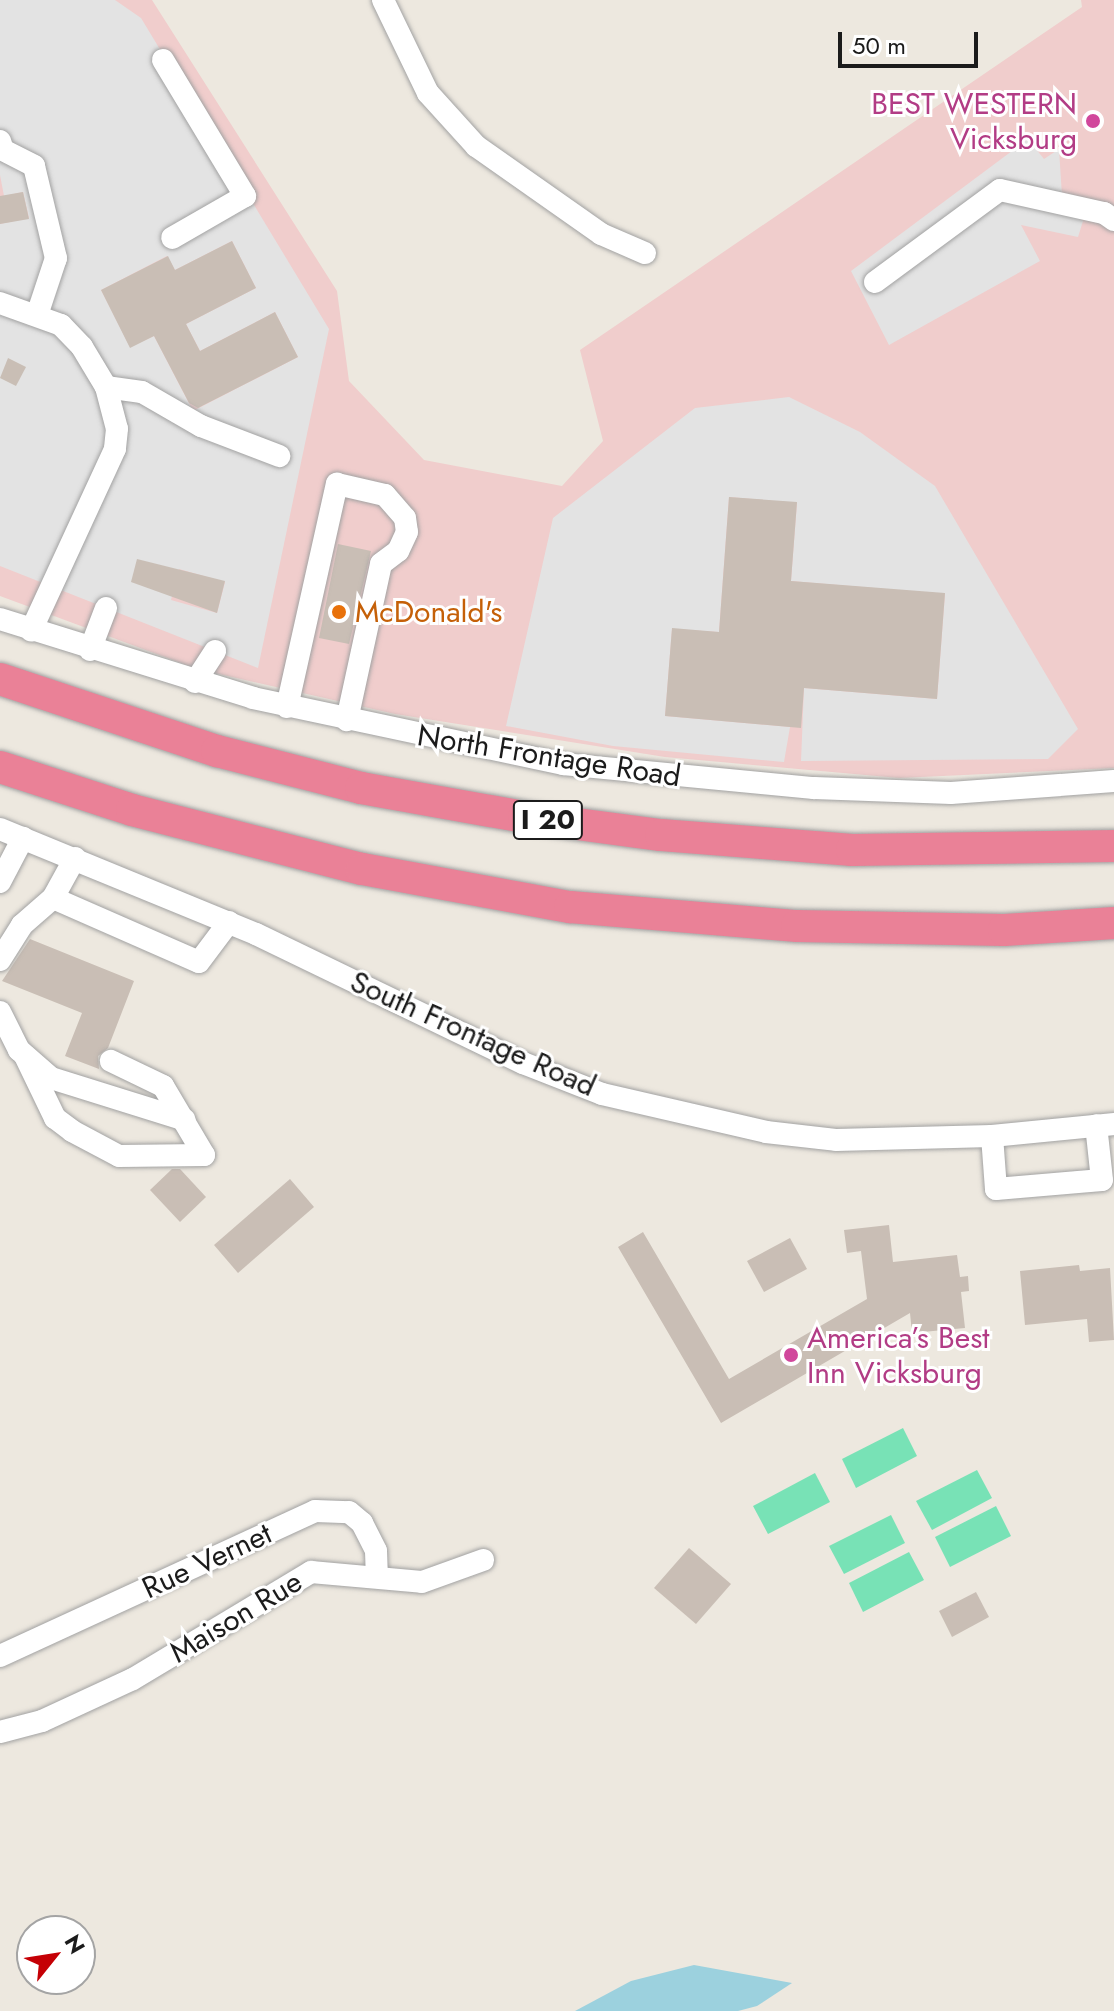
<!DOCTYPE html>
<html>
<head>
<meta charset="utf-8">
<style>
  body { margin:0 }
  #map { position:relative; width:1114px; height:2011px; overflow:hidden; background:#ede8df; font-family:Jost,sans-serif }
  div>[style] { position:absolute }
  .commercial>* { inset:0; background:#f0cdcc }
  .pitch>* { inset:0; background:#78e2b6 }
  .parking>* { inset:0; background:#e3e3e3 }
  .water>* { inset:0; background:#9cd1de }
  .building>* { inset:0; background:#c9beb5 }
  .roads { filter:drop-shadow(0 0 2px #a2a2a2) drop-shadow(0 0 2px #a2a2a2) }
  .minor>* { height:22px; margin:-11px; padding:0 11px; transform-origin:11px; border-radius:11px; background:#fff }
  .highway>* { height:32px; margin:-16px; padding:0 16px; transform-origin:16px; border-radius:16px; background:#ea8197 }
  .dots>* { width:22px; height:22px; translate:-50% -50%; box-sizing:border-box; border:4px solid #fff; border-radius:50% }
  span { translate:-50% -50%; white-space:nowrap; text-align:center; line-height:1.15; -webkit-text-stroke:6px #fff; paint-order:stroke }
  .shield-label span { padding:2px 6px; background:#fff; border:2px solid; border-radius:6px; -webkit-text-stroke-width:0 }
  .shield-label { font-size:28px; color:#1b1b1b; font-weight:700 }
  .hotel-label { font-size:30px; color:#b23c85 }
  .right { translate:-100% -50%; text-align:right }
  .left { translate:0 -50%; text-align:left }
  .food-label { font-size:30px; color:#c56008 }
  .street-label { font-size:30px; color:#1b1b1b }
  .north { position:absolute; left:16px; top:1915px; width:80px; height:80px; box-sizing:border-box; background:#fff; border:2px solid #a4a4a4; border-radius:50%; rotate:60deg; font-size:22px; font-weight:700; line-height:32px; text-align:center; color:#1b1b1b }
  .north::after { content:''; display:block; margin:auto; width:28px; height:36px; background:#c50005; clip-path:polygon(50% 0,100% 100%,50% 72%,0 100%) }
  .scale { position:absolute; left:838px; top:32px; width:140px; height:36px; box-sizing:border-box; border:4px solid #1b1b1b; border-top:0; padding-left:10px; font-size:24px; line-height:28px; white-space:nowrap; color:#1b1b1b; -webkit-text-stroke:6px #fff; paint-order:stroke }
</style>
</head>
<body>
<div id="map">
  <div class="commercial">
    <div style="clip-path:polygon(0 0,152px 0,337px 291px,349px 381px,424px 460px,562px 486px,603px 441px,580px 350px,1082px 7px,1081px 0,1114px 0,1114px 768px,899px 778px,665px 757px,395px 714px,197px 669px,0 596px)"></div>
  </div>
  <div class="pitch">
    <div style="clip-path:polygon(903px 1428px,917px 1456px,856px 1488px,842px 1459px)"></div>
    <div style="clip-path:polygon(977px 1470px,992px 1498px,932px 1530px,916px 1501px)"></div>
    <div style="clip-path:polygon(815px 1473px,830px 1502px,768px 1534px,753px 1506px)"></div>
    <div style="clip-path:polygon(996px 1506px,1011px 1536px,950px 1567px,935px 1537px)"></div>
    <div style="clip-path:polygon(891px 1515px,905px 1543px,844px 1574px,829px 1546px)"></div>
    <div style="clip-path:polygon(909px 1552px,924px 1580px,863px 1612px,849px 1583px)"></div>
  </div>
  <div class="parking">
    <div style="clip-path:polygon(evenodd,0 0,115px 0,141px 18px,329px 329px,258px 668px,0 566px,0 224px,29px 218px,23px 192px,4px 196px,0 175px,0 0,232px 241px,256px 288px,186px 324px,200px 351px,275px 312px,298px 357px,193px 411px,154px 336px,130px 347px,101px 290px,167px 256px,175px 270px,232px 241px,0 0,179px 569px,225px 582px,217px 613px,171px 600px,179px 569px)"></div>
    <div style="clip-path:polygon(1028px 139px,1044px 159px,1059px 149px,1062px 196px,1083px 221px,1078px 237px,1021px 225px,1040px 261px,889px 345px,851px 271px)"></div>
    <div style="clip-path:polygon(789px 397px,860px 432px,935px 486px,1078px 729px,1048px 759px,801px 761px,804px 688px,937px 699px,945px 594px,791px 581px,797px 503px,729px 497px,719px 632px,672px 629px,665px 716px,790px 727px,784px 762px,613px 746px,506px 726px,553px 518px,695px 408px)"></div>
  </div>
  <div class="water">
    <div style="clip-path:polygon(694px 1965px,792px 1983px,757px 2006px,738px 2011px,575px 2011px,631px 1981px)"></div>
  </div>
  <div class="building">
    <div style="clip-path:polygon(23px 192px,29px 219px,0 224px,0 196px)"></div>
    <div style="clip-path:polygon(232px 241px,256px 288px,186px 324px,200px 351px,275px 312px,298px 357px,198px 408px,189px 403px,154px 336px,130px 348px,101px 290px,168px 256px,175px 270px)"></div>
    <div style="clip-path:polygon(8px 358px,26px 367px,16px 386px,0 378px)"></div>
    <div style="clip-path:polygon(729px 497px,797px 502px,791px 581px,945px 593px,937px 699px,804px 688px,801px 728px,665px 716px,672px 628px,719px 632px)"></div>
    <div style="clip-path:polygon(338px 544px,371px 551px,349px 644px,319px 638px)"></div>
    <div style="clip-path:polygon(137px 559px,225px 581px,217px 613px,131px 582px)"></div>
    <div style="clip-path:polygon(30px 939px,134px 981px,108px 1048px,98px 1056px,99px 1069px,65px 1056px,82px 1013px,2px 981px)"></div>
    <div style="clip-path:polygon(172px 1169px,180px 1169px,206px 1197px,180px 1222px,150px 1190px)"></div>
    <div style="clip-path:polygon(290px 1179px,314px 1207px,238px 1273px,214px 1245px)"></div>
    <div style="clip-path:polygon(889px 1225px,893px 1262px,957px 1255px,960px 1277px,968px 1276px,969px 1291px,961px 1292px,965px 1328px,912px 1333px,910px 1313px,721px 1423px,618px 1247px,643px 1232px,729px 1379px,867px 1299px,861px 1251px,847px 1253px,844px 1230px)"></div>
    <div style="clip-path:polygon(790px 1238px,807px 1269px,764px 1292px,747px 1261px)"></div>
    <div style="clip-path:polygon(1079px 1265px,1080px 1271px,1110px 1268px,1114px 1340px,1089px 1342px,1087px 1319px,1025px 1325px,1020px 1271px)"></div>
    <div style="clip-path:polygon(689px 1548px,731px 1584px,696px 1624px,654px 1588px)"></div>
    <div style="clip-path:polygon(976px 1592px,989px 1617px,952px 1637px,939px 1611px)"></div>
  </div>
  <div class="roads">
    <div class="minor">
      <div style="left:383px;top:0;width:103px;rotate:64.2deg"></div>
      <div style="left:428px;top:93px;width:72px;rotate:47.8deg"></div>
      <div style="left:476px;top:146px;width:153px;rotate:35.1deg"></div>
      <div style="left:601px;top:234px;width:48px;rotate:23.4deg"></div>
      <div style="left:163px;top:60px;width:159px;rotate:58.9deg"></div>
      <div style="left:245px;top:196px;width:84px;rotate:150.1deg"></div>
      <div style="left:0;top:141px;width:9px;rotate:72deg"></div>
      <div style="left:3px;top:150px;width:35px;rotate:27deg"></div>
      <div style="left:34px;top:166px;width:95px;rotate:76.6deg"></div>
      <div style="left:56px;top:258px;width:60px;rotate:108.4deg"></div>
      <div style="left:875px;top:282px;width:155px;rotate:-36.4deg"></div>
      <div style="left:1000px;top:190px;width:107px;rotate:12.5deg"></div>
      <div style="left:1104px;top:213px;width:12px;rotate:35deg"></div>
      <div style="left:0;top:303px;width:65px;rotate:19.8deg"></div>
      <div style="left:61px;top:325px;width:30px;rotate:46deg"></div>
      <div style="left:82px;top:347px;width:47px;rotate:59deg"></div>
      <div style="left:106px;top:387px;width:43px;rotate:75.3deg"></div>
      <div style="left:117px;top:429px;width:20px;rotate:96deg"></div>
      <div style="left:115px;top:449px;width:200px;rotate:114.8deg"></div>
      <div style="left:106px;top:387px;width:36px;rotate:8deg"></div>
      <div style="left:142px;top:392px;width:68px;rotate:30deg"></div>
      <div style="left:201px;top:426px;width:84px;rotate:21deg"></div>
      <div style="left:0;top:619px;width:265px;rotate:17.3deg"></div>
      <div style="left:253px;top:698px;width:317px;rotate:12deg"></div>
      <div style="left:563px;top:764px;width:252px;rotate:5.5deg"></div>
      <div style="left:814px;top:788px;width:137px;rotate:2.1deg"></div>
      <div style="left:951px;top:793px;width:163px;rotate:-4.2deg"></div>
      <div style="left:90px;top:650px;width:45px;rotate:-69.1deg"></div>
      <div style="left:195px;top:682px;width:37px;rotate:-57deg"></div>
      <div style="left:287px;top:707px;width:229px;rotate:-77.4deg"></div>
      <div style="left:337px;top:484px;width:49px;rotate:12.9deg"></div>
      <div style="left:385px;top:495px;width:30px;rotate:49deg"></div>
      <div style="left:405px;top:518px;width:14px;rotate:82deg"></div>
      <div style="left:407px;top:532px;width:21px;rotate:115deg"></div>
      <div style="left:398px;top:551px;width:21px;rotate:143deg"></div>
      <div style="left:381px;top:564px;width:160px;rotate:102.3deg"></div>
      <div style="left:0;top:829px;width:277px;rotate:22.3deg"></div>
      <div style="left:256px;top:934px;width:297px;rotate:25.8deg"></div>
      <div style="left:523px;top:1063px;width:85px;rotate:21.4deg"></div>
      <div style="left:602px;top:1094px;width:168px;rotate:13deg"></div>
      <div style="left:766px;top:1132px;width:70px;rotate:6.5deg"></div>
      <div style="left:836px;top:1140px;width:156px;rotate:-1.5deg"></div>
      <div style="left:992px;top:1136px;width:123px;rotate:-5.6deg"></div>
      <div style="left:75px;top:858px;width:46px;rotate:118.8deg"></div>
      <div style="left:53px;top:898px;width:159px;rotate:23.7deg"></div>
      <div style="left:199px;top:962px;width:50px;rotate:-53.1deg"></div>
      <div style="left:0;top:882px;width:50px;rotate:-62.4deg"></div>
      <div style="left:0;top:960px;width:41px;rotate:-57.8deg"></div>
      <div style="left:22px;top:925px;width:41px;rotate:-41.1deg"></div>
      <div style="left:0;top:1012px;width:42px;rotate:63.4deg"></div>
      <div style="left:19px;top:1050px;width:43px;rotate:41.2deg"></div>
      <div style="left:51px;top:1078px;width:140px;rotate:17.4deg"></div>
      <div style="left:25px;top:1056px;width:69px;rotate:64.2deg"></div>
      <div style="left:55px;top:1118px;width:21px;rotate:37deg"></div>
      <div style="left:72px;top:1131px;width:53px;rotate:28deg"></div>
      <div style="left:119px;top:1156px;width:85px;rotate:-0.7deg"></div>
      <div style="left:204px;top:1155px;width:80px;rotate:-120.7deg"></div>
      <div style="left:163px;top:1086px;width:58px;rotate:-154.3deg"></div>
      <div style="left:992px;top:1136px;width:53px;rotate:85.7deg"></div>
      <div style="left:996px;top:1189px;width:106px;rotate:-4.9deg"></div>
      <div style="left:1102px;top:1180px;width:55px;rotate:-96.2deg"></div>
      <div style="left:0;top:1656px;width:347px;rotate:-24.7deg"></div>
      <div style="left:315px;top:1511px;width:34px;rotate:2deg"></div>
      <div style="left:349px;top:1512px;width:17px;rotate:40deg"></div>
      <div style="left:362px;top:1523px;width:31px;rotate:63deg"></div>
      <div style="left:376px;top:1551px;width:26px;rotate:88deg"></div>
      <div style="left:0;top:1732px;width:43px;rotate:-14.7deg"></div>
      <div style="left:42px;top:1721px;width:100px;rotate:-24.8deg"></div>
      <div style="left:133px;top:1679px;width:208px;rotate:-31deg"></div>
      <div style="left:311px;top:1572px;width:111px;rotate:5.1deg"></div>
      <div style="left:422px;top:1582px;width:65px;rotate:-19.8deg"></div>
    </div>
    <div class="highway">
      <div style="left:0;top:679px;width:229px;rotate:18.4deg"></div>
      <div style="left:217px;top:751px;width:149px;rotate:14.4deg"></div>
      <div style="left:361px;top:788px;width:166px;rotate:10.1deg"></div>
      <div style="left:524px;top:817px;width:138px;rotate:7.5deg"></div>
      <div style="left:661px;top:835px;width:192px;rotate:4.5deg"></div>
      <div style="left:852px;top:850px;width:262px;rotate:-0.9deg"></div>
      <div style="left:0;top:767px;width:139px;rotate:18deg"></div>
      <div style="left:132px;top:810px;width:237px;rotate:14.4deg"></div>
      <div style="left:362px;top:869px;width:211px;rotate:10.4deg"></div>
      <div style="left:570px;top:907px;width:228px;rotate:4.8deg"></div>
      <div style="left:797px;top:926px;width:207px;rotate:1.1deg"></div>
      <div style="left:1004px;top:930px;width:110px;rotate:-3.6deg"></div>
    </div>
  </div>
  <div class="dots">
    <div style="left:1093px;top:121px;background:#d1479c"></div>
    <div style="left:339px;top:612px;background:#e8710a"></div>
    <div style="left:791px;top:1355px;background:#d1479c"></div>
  </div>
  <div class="shield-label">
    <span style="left:548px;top:820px">I 20</span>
  </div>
  <div class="hotel-label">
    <span class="right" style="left:1077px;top:121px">BEST WESTERN<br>Vicksburg</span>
    <span class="left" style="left:807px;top:1355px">America’s Best<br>Inn Vicksburg</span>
  </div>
  <div class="food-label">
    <span class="left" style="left:355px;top:612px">McDonald's</span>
  </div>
  <div class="street-label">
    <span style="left:549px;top:756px;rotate:9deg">North Frontage Road</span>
    <span style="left:473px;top:1034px;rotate:24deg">South Frontage Road</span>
    <span style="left:207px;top:1561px;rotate:-25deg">Rue Vernet</span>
    <span style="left:236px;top:1617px;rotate:-31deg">Maison Rue</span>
  </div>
  <div class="north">N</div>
  <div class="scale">50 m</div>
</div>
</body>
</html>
